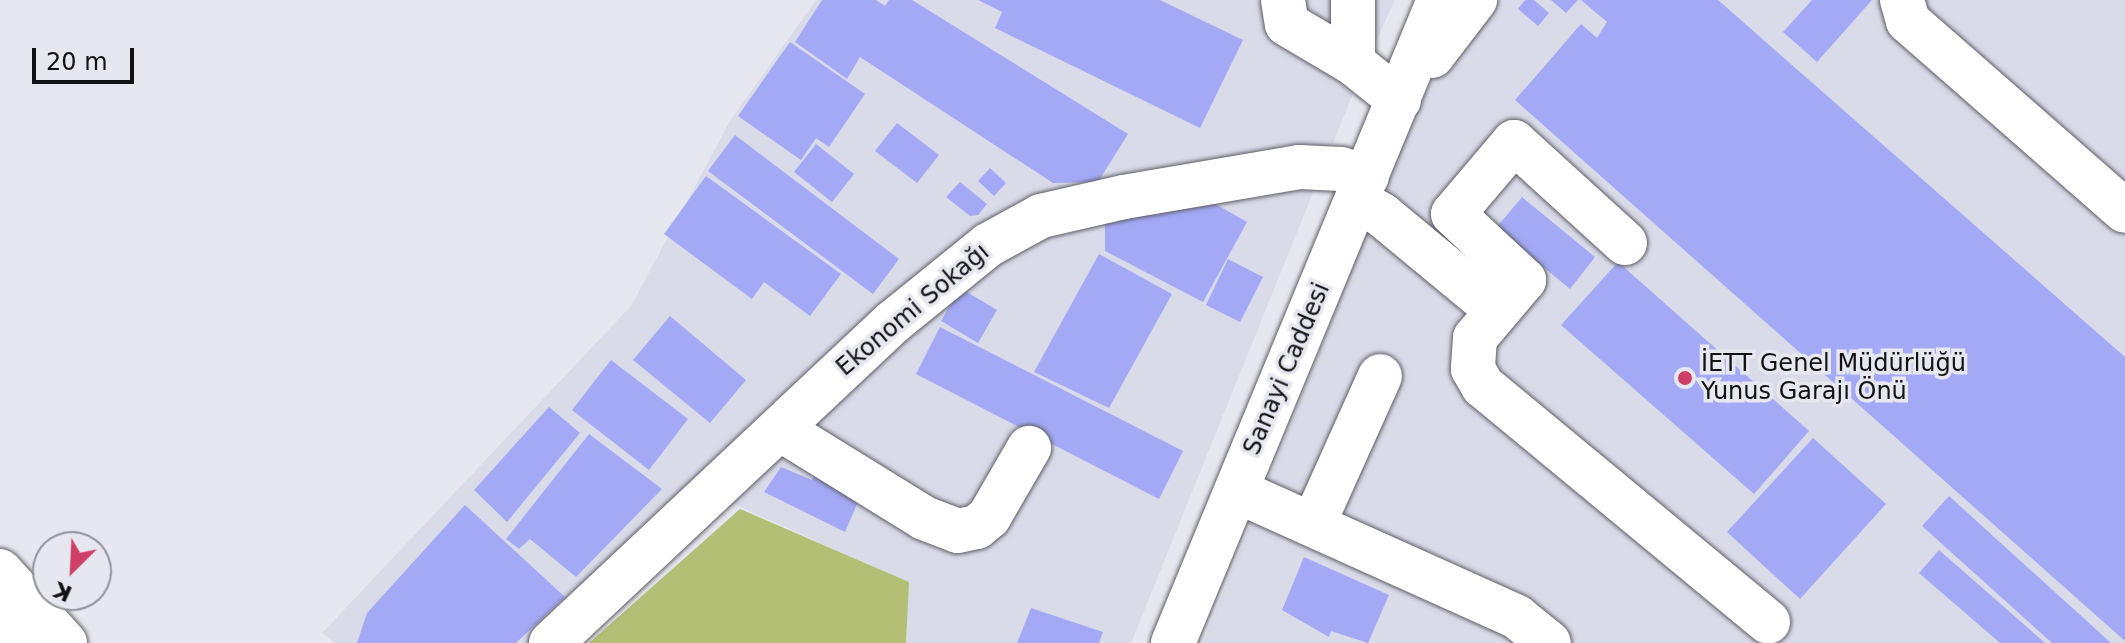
<!DOCTYPE html>
<html>
<head>
<meta charset="utf-8">
<style>
  body { margin:0 }
  #map { position:relative; width:2125px; height:643px; overflow:hidden; background:#e6e7ef; font-family:"DejaVu Sans",sans-serif }
  div>[style] { position:absolute }
  .built>* { inset:0; background:#d9dbe9 }
  .green>* { inset:0; background:#b2bf75 }
  .building>* { inset:0; background:#a4a9f6 }
  .roads { filter:drop-shadow(0 0 2px #5e5e65) drop-shadow(0 0 2px #5e5e65) }
  .minor>* { height:44px; margin:-22px; padding:0 22px; transform-origin:22px; border-radius:22px; background:#fff }
  .major>* { height:44px; margin:-22px; padding:0 22px; transform-origin:22px; border-radius:22px; background:#fff }
  .dots>* { width:22px; height:22px; translate:-50% -50%; box-sizing:border-box; border:4px solid #e6e7ef; border-radius:50% }
  span { translate:-50% -50%; white-space:nowrap; text-align:center; line-height:1.15; -webkit-text-stroke:7px #e6e7ef; paint-order:stroke }
  .street-label { font-size:24px; color:#121214 }
  .poi-label { font-size:24px; color:#121214 }
  .left { translate:0 -50%; text-align:left }
  .north { position:absolute; left:32px; top:531px; width:80px; height:80px; box-sizing:border-box; background:#e6e7ef; border:2px solid #919297; border-radius:50%; rotate:204deg; font-size:22px; font-weight:700; line-height:32px; text-align:center; color:#121214 }
  .north::after { content:''; display:block; margin:auto; width:28px; height:36px; background:#cf4069; clip-path:polygon(50% 0,100% 100%,50% 72%,0 100%) }
  .scale { position:absolute; left:32px; top:48px; width:102px; height:36px; box-sizing:border-box; border:4px solid #121214; border-top:0; padding-left:10px; font-size:24px; line-height:28px; white-space:nowrap; color:#121214; -webkit-text-stroke:6px #e6e7ef; paint-order:stroke }
</style>
</head>
<body>
<div id="map">
  <div class="built">
    <div style="clip-path:polygon(816px 0,1395px 0,1363px 69px,1131px 643px,906px 643px,908px 582px,702px 490px,532px 643px,335px 643px,322px 633px,631px 306px,730px 121px)"></div>
    <div style="clip-path:polygon(1480px 0,2125px 0,2125px 643px,1203px 643px,1417px 107px)"></div>
  </div>
  <div class="green">
    <div style="clip-path:polygon(740px 509px,909px 582px,906px 643px,589px 643px)"></div>
  </div>
  <div class="building">
    <div style="clip-path:polygon(822px 0,876px 0,885px 6px,889px 0,912px 0,1128px 134px,1098px 182px,1053px 183px,860px 57px,847px 79px,795px 42px)"></div>
    <div style="clip-path:polygon(978px 0,1160px 0,1243px 40px,1200px 128px,995px 28px,1002px 12px)"></div>
    <div style="clip-path:polygon(1525px 0,1534px 0,1549px 13px,1538px 26px,1518px 9px)"></div>
    <div style="clip-path:polygon(1551px 0,1578px 0,1566px 13px)"></div>
    <div style="clip-path:polygon(1581px 0,1718px 0,2125px 357px,2125px 641px,1515px 100px,1581px 24px,1597px 38px,1607px 22px)"></div>
    <div style="clip-path:polygon(1812px 0,1872px 0,1817px 62px,1783px 32px)"></div>
    <div style="clip-path:polygon(790px 42px,865px 94px,829px 147px,816px 138px,801px 160px,738px 116px)"></div>
    <div style="clip-path:polygon(897px 123px,939px 155px,917px 183px,875px 151px)"></div>
    <div style="clip-path:polygon(735px 135px,899px 259px,873px 294px,708px 171px)"></div>
    <div style="clip-path:polygon(816px 144px,854px 174px,832px 202px,794px 172px)"></div>
    <div style="clip-path:polygon(990px 168px,1006px 183px,994px 196px,978px 181px)"></div>
    <div style="clip-path:polygon(706px 176px,841px 274px,810px 316px,764px 282px,752px 299px,664px 234px)"></div>
    <div style="clip-path:polygon(960px 182px,987px 204px,978px 215px,970px 216px,946px 197px)"></div>
    <div style="clip-path:polygon(1203px 197px,1247px 222px,1203px 302px,1105px 251px,1105px 215px)"></div>
    <div style="clip-path:polygon(1522px 197px,1595px 257px,1570px 289px,1496px 228px)"></div>
    <div style="clip-path:polygon(1099px 254px,1172px 294px,1109px 408px,1034px 372px)"></div>
    <div style="clip-path:polygon(1228px 259px,1263px 277px,1240px 322px,1206px 305px)"></div>
    <div style="clip-path:polygon(1618px 262px,1809px 431px,1754px 494px,1561px 325px)"></div>
    <div style="clip-path:polygon(960px 288px,997px 310px,978px 343px,941px 321px)"></div>
    <div style="clip-path:polygon(670px 316px,746px 380px,710px 423px,633px 360px)"></div>
    <div style="clip-path:polygon(940px 327px,1183px 451px,1159px 499px,916px 374px)"></div>
    <div style="clip-path:polygon(611px 360px,688px 419px,649px 470px,572px 410px)"></div>
    <div style="clip-path:polygon(549px 407px,580px 433px,507px 522px,474px 490px)"></div>
    <div style="clip-path:polygon(589px 434px,662px 489px,576px 577px,530px 539px,519px 549px,506px 539px)"></div>
    <div style="clip-path:polygon(1813px 438px,1886px 504px,1800px 599px,1727px 532px)"></div>
    <div style="clip-path:polygon(781px 467px,812px 480px,816px 471px,861px 495px,845px 532px,764px 492px)"></div>
    <div style="clip-path:polygon(1949px 496px,2111px 643px,2052px 643px,1922px 526px)"></div>
    <div style="clip-path:polygon(465px 505px,565px 597px,516px 643px,357px 643px,367px 613px)"></div>
    <div style="clip-path:polygon(1939px 550px,2045px 643px,2000px 643px,1919px 573px)"></div>
    <div style="clip-path:polygon(1304px 557px,1389px 595px,1368px 643px,1331px 631px,1329px 637px,1282px 610px)"></div>
    <div style="clip-path:polygon(1031px 608px,1103px 632px,1099px 643px,1017px 643px)"></div>
  </div>
  <div class="roads">
    <div class="minor">
      <div style="left:1283px;top:0;width:24px;rotate:81deg"></div>
      <div style="left:1287px;top:24px;width:77px;rotate:30.6deg"></div>
      <div style="left:1353px;top:63px;width:59px;rotate:38.8deg"></div>
      <div style="left:1902px;top:0;width:22px;rotate:74deg"></div>
      <div style="left:1908px;top:21px;width:288px;rotate:41.2deg"></div>
      <div style="left:1353px;top:63px;width:63px;rotate:-90deg"></div>
      <div style="left:1358px;top:201px;width:28px;rotate:30deg"></div>
      <div style="left:1382px;top:215px;width:149px;rotate:39.6deg"></div>
      <div style="left:1625px;top:243px;width:150px;rotate:-137.7deg"></div>
      <div style="left:1514px;top:142px;width:94px;rotate:130.3deg"></div>
      <div style="left:1453px;top:214px;width:97px;rotate:42.9deg"></div>
      <div style="left:1524px;top:280px;width:76px;rotate:130.2deg"></div>
      <div style="left:1475px;top:338px;width:31px;rotate:94deg"></div>
      <div style="left:1473px;top:369px;width:20px;rotate:60deg"></div>
      <div style="left:1483px;top:386px;width:370px;rotate:39.6deg"></div>
      <div style="left:780px;top:429px;width:169px;rotate:31.7deg"></div>
      <div style="left:924px;top:518px;width:36px;rotate:21deg"></div>
      <div style="left:958px;top:531px;width:19px;rotate:-12deg"></div>
      <div style="left:977px;top:527px;width:16px;rotate:-40deg"></div>
      <div style="left:989px;top:517px;width:80px;rotate:-59.9deg"></div>
      <div style="left:1237px;top:491px;width:307px;rotate:24.2deg"></div>
      <div style="left:1517px;top:617px;width:41px;rotate:39.1deg"></div>
      <div style="left:1314px;top:523px;width:161px;rotate:-65.8deg"></div>
      <div style="left:0;top:571px;width:97px;rotate:47.9deg"></div>
      <div style="left:0;top:626px;width:22px;rotate:51deg"></div>
      <div style="left:551px;top:643px;width:469px;rotate:-43.2deg"></div>
      <div style="left:893px;top:322px;width:122px;rotate:-39deg"></div>
      <div style="left:988px;top:245px;width:60px;rotate:-28.7deg"></div>
      <div style="left:1041px;top:216px;width:85px;rotate:-12.9deg"></div>
      <div style="left:1124px;top:197px;width:178px;rotate:-9.7deg"></div>
      <div style="left:1299px;top:167px;width:42px;rotate:2.7deg"></div>
      <div style="left:1341px;top:169px;width:27px;rotate:17deg"></div>
    </div>
    <div class="major">
      <div style="left:1432px;top:56px;width:71px;rotate:-52.5deg"></div>
      <div style="left:1173px;top:643px;width:696px;rotate:-67.53deg"></div>
    </div>
  </div>
  <div class="dots">
    <div style="left:1685px;top:378px;background:#cf4069"></div>
  </div>
  <div class="street-label">
    <span style="left:913px;top:310px;rotate:-40deg">Ekonomi Sokağı</span>
    <span style="left:1287px;top:369px;rotate:-67deg">Sanayi Caddesi</span>
  </div>
  <div class="poi-label">
    <span class="left" style="left:1701px;top:378px">İETT Genel Müdürlüğü<br>Yunus Garajı Önü</span>
  </div>
  <div class="north">K</div>
  <div class="scale">20 m</div>
</div>
</body>
</html>
